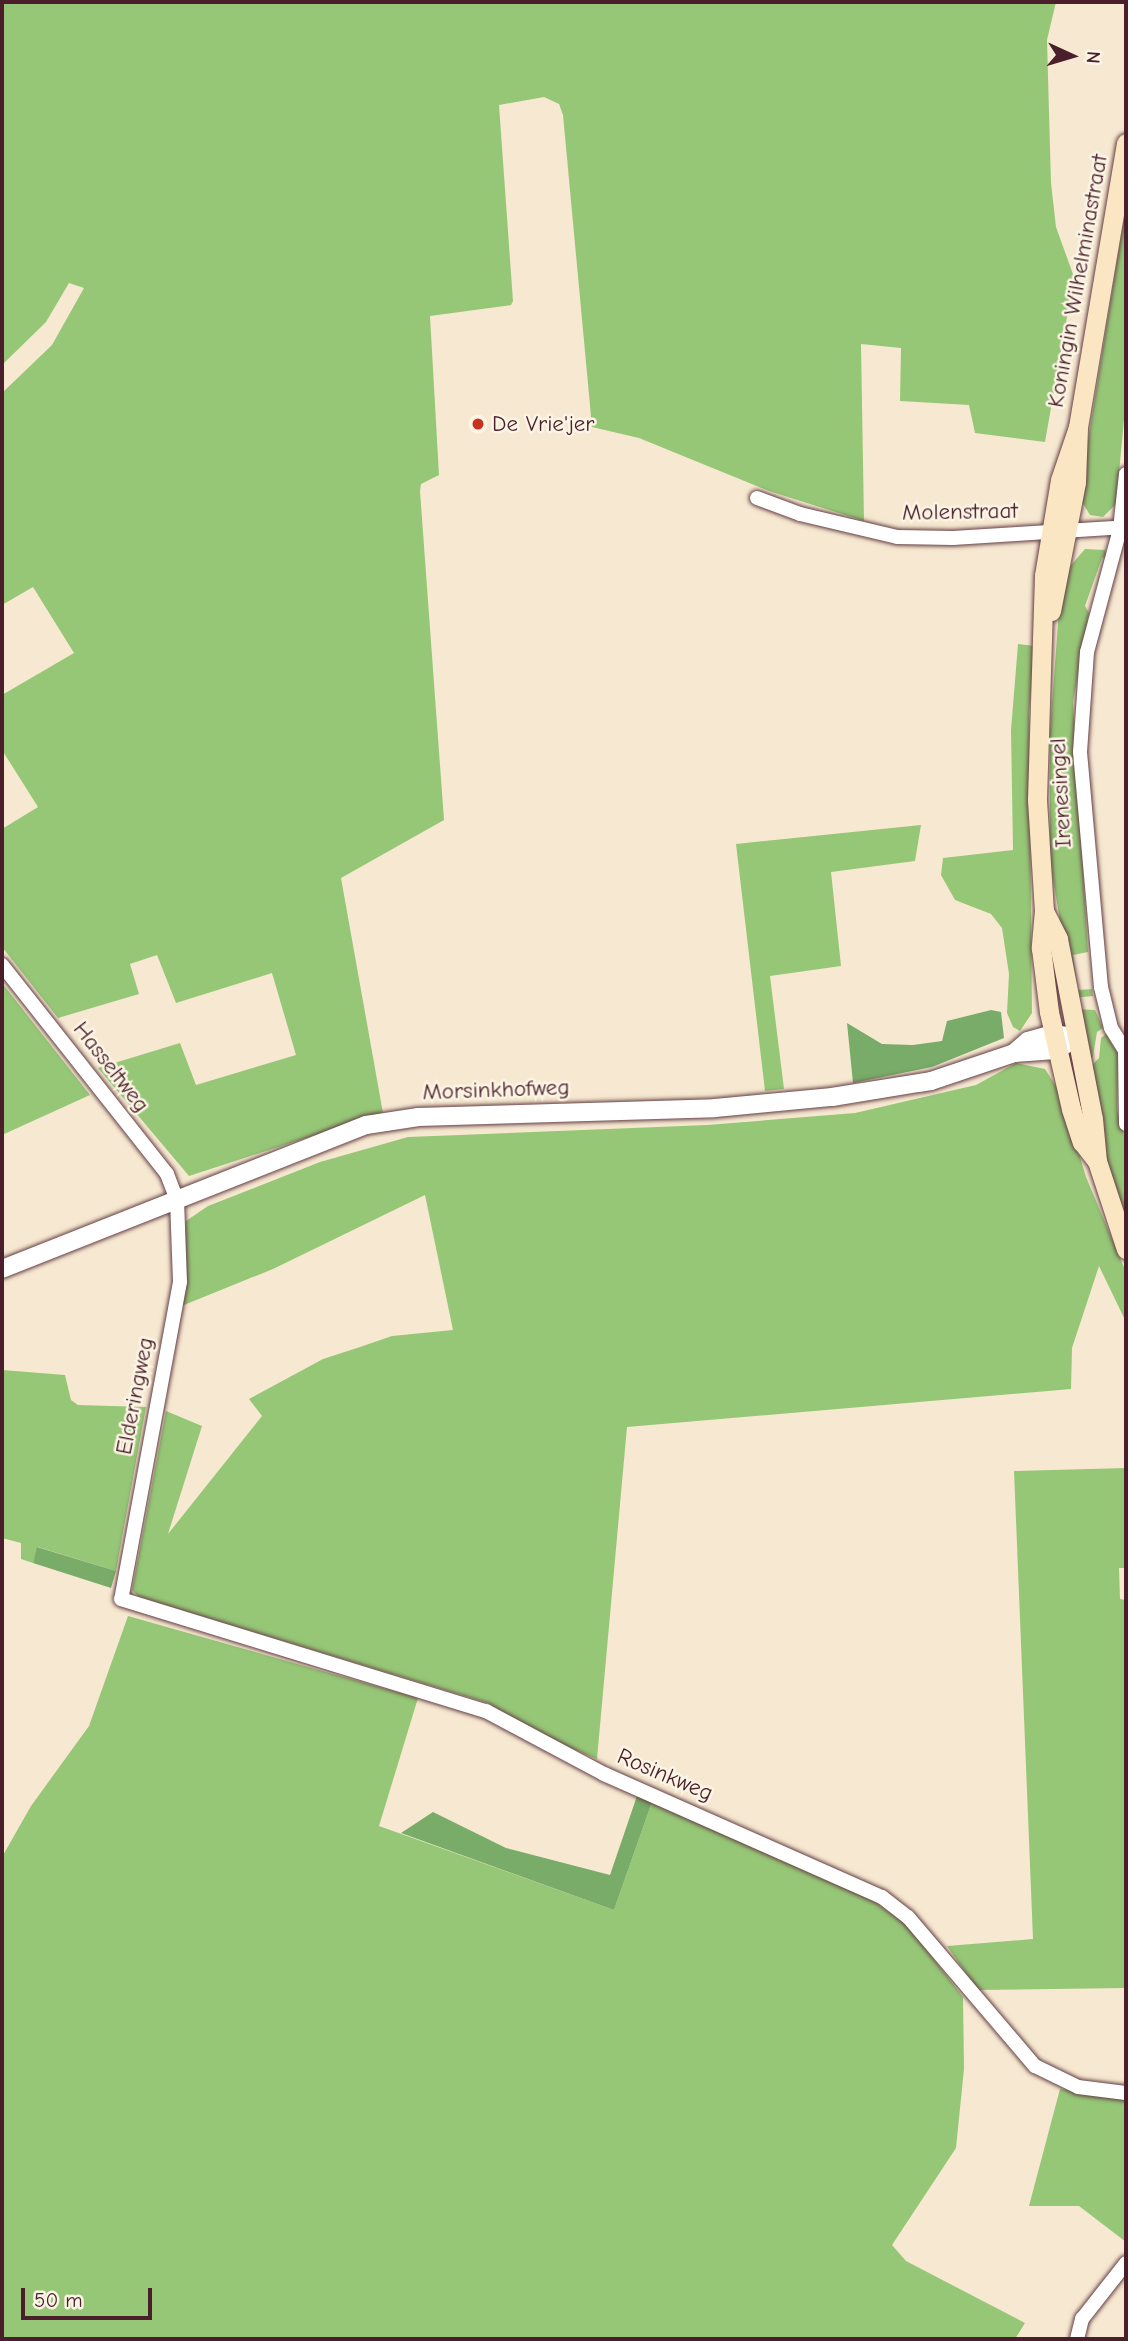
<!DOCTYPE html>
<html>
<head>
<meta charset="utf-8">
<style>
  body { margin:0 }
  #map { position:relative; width:1128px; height:2341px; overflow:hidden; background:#f7e9d1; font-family:"Comic Neue",sans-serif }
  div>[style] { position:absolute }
  .green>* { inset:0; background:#96c777 }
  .forest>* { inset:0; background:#78ac68 }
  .roads { filter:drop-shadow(0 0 2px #643d44) drop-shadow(0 0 2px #643d44) }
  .minor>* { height:14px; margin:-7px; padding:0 7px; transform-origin:7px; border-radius:7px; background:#fff }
  .tertiary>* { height:18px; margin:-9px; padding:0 9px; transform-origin:9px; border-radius:9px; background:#fff }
  .secondary>* { height:19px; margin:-9.5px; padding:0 9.5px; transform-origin:9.5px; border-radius:9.5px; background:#fbe6c4 }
  .dots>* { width:19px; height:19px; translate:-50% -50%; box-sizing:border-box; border:4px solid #fcf5e5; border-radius:50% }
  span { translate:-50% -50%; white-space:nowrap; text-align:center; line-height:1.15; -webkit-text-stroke:5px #fcf5e5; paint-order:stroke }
  .street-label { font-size:23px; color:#4a1f2b }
  .poi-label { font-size:23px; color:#4a1f2b }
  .left { translate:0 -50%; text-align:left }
  .frame { position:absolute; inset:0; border:4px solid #4a1f2b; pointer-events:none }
  .north { position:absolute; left:1037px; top:21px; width:70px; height:70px; -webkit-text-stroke:5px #fcf5e5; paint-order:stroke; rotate:94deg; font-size:19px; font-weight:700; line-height:28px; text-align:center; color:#4a1f2b }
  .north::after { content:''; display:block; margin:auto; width:24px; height:32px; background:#4a1f2b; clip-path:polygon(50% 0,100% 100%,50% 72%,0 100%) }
  .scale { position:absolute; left:21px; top:2288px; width:131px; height:32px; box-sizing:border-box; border:4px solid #4a1f2b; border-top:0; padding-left:9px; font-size:21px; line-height:24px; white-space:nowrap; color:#4a1f2b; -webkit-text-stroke:5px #fcf5e5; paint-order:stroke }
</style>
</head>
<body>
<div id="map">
  <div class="green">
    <div style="clip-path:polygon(2px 2px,1056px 2px,1047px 40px,1051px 183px,1056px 227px,1074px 277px,1045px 442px,975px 433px,969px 405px,900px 401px,901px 348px,861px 344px,864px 521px,769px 491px,639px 438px,592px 427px,563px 115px,559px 104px,544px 97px,499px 105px,513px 301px,511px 305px,430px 316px,439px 475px,421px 484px,420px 491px,444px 820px,341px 878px,383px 1113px,189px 1176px,98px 1068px,180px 1043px,196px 1085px,296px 1055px,272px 973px,176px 1003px,157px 955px,130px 964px,139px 994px,58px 1018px,2px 947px,2px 829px,38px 807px,2px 750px,2px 695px,74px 653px,33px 587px,2px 605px,2px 393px,52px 345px,84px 288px,69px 283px,46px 322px,2px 365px)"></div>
    <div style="clip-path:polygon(1126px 206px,1126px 399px,1116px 504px,1103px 517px,1090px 515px,1079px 497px)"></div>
    <div style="clip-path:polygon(1085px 549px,1105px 550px,1107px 556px,1102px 558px,1085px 606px,1089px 613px,1073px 702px,1088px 952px,1073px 955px,1078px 990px,1092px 989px,1093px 996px,1073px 998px,1050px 861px,1050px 731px,1060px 597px,1066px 571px)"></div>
    <div style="clip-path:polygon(1018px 644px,1035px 646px,1029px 711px,1032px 1013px,1020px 1031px,1013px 1027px,1007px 1013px,1009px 974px,1002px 928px,991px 914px,955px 900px,941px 875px,943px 858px,1013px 850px,1011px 730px)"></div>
    <div style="clip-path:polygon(921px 825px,915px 861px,831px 872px,841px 966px,770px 976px,784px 1089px,765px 1091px,736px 844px)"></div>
    <div style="clip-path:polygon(2px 983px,90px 1095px,2px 1135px)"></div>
    <div style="clip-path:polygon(1076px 1009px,1095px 1010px,1103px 1028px,1097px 1032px,1093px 1057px,1086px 1063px)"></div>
    <div style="clip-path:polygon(1106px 1034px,1118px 1054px,1117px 1110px,1126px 1142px,1126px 1219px,1112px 1187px,1100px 1134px,1092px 1065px,1099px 1058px,1101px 1038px)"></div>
    <div style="clip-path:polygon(1016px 1063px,1045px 1069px,1061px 1094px,1086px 1177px,1126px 1272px,1126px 1322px,1099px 1266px,1072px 1348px,1071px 1389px,627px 1427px,597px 1759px,552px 1740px,488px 1703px,139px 1597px,132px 1590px,166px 1411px,202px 1426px,168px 1534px,262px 1416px,249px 1399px,323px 1359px,360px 1347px,392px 1336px,453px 1330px,425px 1195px,273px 1269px,179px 1307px,186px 1221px,208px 1206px,320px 1162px,408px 1137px,707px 1125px,855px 1113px,976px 1085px)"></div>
    <div style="clip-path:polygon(2px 1370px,65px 1375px,71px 1400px,78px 1405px,146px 1407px,116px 1571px,38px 1547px,33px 1563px,21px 1559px,21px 1543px,2px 1538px)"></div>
    <div style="clip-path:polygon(1126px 1468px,1126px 1568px,1119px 1568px,1120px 1599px,1126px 1600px,1126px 1988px,978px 1990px,947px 1946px,1033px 1939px,1014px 1471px)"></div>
    <div style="clip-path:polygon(128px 1616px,418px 1698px,379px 1826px,614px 1910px,653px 1799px,865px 1895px,908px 1926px,963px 1997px,964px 2069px,956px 2148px,892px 2245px,906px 2261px,1025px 2323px,1015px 2339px,2px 2339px,2px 1857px,31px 1806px,89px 1726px)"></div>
    <div style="clip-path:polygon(1060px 2089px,1126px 2097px,1126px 2242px,1079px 2206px,1029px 2206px)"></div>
  </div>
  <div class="forest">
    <div style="clip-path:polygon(991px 1010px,1001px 1012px,1004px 1038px,932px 1067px,853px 1083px,847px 1023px,882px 1044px,913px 1045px,942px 1041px,947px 1021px)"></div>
    <div style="clip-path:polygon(37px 1547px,116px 1571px,111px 1588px,33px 1563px)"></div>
    <div style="clip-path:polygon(638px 1793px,653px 1799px,614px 1910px,401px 1833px,433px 1812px,506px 1848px,610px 1875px)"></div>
  </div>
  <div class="roads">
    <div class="minor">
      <div style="left:1126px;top:474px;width:55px;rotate:96.2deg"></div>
      <div style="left:1120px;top:529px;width:127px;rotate:105deg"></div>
      <div style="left:1087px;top:652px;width:100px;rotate:94deg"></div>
      <div style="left:1080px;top:752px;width:236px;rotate:84.9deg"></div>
      <div style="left:1101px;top:987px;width:42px;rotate:76.3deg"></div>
      <div style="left:1111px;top:1028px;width:28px;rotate:58deg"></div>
      <div style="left:757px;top:498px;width:46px;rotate:20.4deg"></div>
      <div style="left:800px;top:514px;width:100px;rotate:13.3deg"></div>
      <div style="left:897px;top:537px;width:56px;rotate:1deg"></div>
      <div style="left:953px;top:538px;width:173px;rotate:-3.6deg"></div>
      <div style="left:2px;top:965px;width:266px;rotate:51.7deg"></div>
      <div style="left:167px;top:1174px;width:28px;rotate:69deg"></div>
      <div style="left:177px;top:1200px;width:82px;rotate:87.9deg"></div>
      <div style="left:180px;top:1282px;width:322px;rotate:100.5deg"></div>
      <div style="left:121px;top:1599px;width:382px;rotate:17.1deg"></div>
      <div style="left:486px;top:1711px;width:134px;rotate:28.1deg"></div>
      <div style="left:604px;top:1774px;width:304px;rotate:23.9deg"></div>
      <div style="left:882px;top:1897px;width:33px;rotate:38deg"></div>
      <div style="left:908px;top:1917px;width:196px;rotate:49.6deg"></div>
      <div style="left:1035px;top:2066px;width:48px;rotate:26deg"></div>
      <div style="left:1078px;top:2087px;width:48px;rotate:7.1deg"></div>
      <div style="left:1125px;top:1052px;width:72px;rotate:89.2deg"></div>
      <div style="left:1077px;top:2339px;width:21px;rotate:-76deg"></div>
      <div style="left:1082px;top:2319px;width:71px;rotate:-51.8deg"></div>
    </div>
    <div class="tertiary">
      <div style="left:1014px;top:1053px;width:18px;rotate:-41deg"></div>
      <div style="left:1028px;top:1041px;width:26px;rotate:-16deg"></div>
      <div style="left:1053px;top:1034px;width:15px;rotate:8deg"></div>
      <div style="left:2px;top:1269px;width:391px;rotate:-21.6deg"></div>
      <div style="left:366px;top:1125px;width:53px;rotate:-8.7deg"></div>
      <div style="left:418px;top:1117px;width:297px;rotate:-1.7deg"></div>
      <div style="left:715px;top:1108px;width:118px;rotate:-5.4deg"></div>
      <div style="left:832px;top:1097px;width:100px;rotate:-9.2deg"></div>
      <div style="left:931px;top:1081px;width:88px;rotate:-18.6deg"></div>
      <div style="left:1014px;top:1053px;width:42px;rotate:-4.1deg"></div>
      <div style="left:1056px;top:1050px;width:24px;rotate:-30deg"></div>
    </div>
    <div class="secondary">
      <div style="left:1078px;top:427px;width:56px;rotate:108.8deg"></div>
      <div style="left:1060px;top:480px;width:97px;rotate:99.5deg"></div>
      <div style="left:1044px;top:576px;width:224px;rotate:91.8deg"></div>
      <div style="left:1037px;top:800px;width:110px;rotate:86.4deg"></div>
      <div style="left:1044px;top:910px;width:38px;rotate:95deg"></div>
      <div style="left:1041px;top:948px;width:64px;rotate:82.9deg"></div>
      <div style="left:1049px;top:1012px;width:99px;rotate:77.2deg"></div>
      <div style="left:1071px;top:1109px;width:35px;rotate:72deg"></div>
      <div style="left:1082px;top:1142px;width:24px;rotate:52deg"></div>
      <div style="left:1051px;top:611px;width:131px;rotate:-79deg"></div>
      <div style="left:1076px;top:482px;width:55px;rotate:-87.9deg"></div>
      <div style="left:1078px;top:427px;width:288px;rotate:-80.4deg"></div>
      <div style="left:1044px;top:911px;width:31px;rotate:63deg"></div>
      <div style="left:1058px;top:939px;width:183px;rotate:79deg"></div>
      <div style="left:1093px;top:1119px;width:42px;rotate:84.6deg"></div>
      <div style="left:1097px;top:1161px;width:93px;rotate:71.8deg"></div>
    </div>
  </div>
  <div class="dots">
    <div style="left:478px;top:424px;background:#c8321e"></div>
  </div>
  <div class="street-label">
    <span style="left:1078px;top:281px;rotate:-80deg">Koningin Wilhelminastraat</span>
    <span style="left:960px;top:512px;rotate:-1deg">Molenstraat</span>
    <span style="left:1061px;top:793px;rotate:-93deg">Irenesingel</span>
    <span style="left:111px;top:1067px;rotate:52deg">Hasseltweg</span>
    <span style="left:496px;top:1090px;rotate:-2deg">Morsinkhofweg</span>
    <span style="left:135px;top:1396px;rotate:-79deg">Elderingweg</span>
    <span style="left:665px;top:1775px;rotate:23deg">Rosinkweg</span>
  </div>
  <div class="poi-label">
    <span class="left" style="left:492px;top:424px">De Vrie'jer</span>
  </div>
  <div class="frame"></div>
  <div class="north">N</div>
  <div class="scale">50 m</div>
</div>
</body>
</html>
